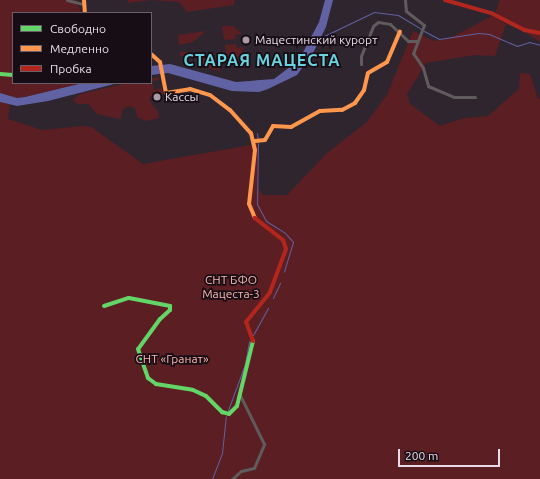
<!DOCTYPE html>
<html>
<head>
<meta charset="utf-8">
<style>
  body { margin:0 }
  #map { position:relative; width:540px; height:479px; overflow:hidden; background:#2f252e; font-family:Ubuntu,sans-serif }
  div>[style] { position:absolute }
  .green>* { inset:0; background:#5b1f23 }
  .water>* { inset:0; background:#6062a4 }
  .stream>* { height:1px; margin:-0.5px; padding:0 0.5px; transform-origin:0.5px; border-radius:0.5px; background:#6062a4 }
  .street>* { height:3px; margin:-1.5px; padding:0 1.5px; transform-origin:1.5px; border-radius:1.5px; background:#605b5d }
  .fast>* { height:4px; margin:-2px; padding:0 2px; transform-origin:2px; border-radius:2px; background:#63d668 }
  .slow>* { height:4px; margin:-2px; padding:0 2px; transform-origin:2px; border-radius:2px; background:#ff974d }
  .jam>* { height:4px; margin:-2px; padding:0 2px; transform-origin:2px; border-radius:2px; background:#b3261e }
  .dots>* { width:11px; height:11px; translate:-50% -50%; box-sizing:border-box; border:2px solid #170d15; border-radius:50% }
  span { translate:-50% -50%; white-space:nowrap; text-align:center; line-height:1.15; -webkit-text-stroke:3.5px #170d15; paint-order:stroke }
  .poi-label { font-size:12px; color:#eadce8 }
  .left { translate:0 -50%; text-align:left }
  .park-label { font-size:12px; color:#ffb6b3 }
  .district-label { font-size:16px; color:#69d4e0; font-weight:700; letter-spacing:1px }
  .legend { position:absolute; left:12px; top:12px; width:140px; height:72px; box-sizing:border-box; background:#170d15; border:1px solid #6b6069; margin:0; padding:5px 7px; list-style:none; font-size:12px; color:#eadce8 }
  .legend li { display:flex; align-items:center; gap:8px; height:20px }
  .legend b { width:20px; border:1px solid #6b6069 }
  .scale { position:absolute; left:398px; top:449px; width:102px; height:18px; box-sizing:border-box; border:2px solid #eadce8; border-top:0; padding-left:5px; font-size:12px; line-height:14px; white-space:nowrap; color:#eadce8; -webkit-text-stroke:3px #170d15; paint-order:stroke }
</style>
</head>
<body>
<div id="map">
  <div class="green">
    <div style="clip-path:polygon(0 0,76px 0,81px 13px,13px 13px,13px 83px,83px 83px,25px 97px,17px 98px,0 93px)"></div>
    <div style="clip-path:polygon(127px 0,234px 0,234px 5px,187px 12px,179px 2px,151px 0,128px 3px)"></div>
    <div style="clip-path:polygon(500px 0,540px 0,540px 42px,495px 13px)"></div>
    <div style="clip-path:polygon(492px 16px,506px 24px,495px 56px,475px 55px,426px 63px,407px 94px,410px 104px,440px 126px,464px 118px,488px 116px,519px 89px,520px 73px,530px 74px,538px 99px,540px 99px,540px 479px,0 479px,0 102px,10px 105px,8px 119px,42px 130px,83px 126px,91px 127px,143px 164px,251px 145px,258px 135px,258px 188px,263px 195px,287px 195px,327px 153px,366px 123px,387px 95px,413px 31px,434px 41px,450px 38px)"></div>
    <div style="clip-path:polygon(222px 26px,233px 26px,242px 34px,235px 35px,236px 39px,224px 40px)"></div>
    <div style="clip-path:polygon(206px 31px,193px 42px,179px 45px,178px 35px)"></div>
    <div style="clip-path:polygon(236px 44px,237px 48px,244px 47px,242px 53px,237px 58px,227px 60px,225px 45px)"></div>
    <div style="clip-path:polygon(186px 52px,211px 60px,222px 72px,197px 64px,198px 58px,180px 56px,180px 52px)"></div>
    <div style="clip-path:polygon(151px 78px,159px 78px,159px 80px,152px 81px,154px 90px,161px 88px,161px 85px,163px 95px,149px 98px,153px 106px,158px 111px,159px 118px,146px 121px,137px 117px,135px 108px,128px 106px,122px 110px,121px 119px,115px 118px,97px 114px,88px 104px,77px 104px,73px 100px,80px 94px,128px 83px,151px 83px)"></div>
  </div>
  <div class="water">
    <div style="clip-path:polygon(325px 0,333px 0,326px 27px,313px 53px,297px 75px,268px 89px,259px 92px,232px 91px,168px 73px,151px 75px,151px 66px,170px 64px,236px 82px,274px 79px,299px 60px,319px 22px)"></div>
    <div style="clip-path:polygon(83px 83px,118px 83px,48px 101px,17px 106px,0 102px,0 93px,17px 98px,25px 97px)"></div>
  </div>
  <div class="stream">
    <div style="left:424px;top:31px;width:17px;rotate:28deg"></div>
    <div style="left:439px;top:39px;width:40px;rotate:-8.5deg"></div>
    <div style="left:479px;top:33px;width:10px;rotate:6deg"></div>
    <div style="left:489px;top:34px;width:30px;rotate:23deg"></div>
    <div style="left:517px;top:46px;width:13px;rotate:-18deg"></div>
    <div style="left:529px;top:42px;width:11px;rotate:15deg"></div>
    <div style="left:320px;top:38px;width:60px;rotate:-25.7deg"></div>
    <div style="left:374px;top:12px;width:24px;rotate:7deg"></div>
    <div style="left:398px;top:15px;width:27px;rotate:31deg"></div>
    <div style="left:257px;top:133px;width:7px;rotate:82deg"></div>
    <div style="left:258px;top:143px;width:61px;rotate:90.9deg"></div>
    <div style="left:257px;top:204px;width:19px;rotate:62deg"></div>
    <div style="left:266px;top:221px;width:22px;rotate:32deg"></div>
    <div style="left:285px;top:233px;width:12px;rotate:48deg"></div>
    <div style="left:293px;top:242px;width:31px;rotate:107deg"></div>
    <div style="left:273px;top:298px;width:17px;rotate:-65deg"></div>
    <div style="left:253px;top:335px;width:31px;rotate:-61deg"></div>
    <div style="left:227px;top:413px;width:52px;rotate:-69.8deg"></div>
    <div style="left:245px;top:364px;width:23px;rotate:-80deg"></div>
    <div style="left:212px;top:479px;width:28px;rotate:-69deg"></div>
    <div style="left:222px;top:453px;width:37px;rotate:-84deg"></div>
  </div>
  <div class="street">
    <div style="left:67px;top:0;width:16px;rotate:14deg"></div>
    <div style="left:405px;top:0;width:11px;rotate:85deg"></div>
    <div style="left:406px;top:11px;width:23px;rotate:38deg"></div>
    <div style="left:424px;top:25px;width:30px;rotate:111deg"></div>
    <div style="left:413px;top:53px;width:18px;rotate:56deg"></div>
    <div style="left:423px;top:68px;width:19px;rotate:74deg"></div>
    <div style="left:428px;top:86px;width:28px;rotate:23deg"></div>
    <div style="left:454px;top:97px;width:21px"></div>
    <div style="left:361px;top:64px;width:8px;rotate:-90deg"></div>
    <div style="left:361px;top:56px;width:32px;rotate:-68deg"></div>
    <div style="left:373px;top:26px;width:6px;rotate:-39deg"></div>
    <div style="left:378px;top:22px;width:12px;rotate:9deg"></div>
    <div style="left:390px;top:24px;width:25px;rotate:43deg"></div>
    <div style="left:408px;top:41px;width:9px"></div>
    <div style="left:232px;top:479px;width:12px;rotate:-42deg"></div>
    <div style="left:241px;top:471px;width:13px;rotate:-13deg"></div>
    <div style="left:254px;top:468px;width:26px;rotate:-67deg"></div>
    <div style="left:264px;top:444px;width:55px;rotate:-116.1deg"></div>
  </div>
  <div class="fast">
    <div style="left:0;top:74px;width:13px;rotate:4deg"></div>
    <div style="left:104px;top:306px;width:26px;rotate:-18deg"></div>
    <div style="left:129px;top:298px;width:42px;rotate:11deg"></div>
    <div style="left:170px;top:306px;width:4px;rotate:90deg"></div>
    <div style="left:170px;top:310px;width:13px;rotate:138deg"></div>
    <div style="left:160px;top:319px;width:37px;rotate:126deg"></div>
    <div style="left:138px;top:349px;width:31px;rotate:71deg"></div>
    <div style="left:148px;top:378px;width:10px;rotate:37deg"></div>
    <div style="left:156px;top:384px;width:37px;rotate:9deg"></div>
    <div style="left:193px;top:390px;width:14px;rotate:25deg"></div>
    <div style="left:206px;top:396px;width:23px;rotate:45deg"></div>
    <div style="left:222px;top:412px;width:7px;rotate:16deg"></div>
    <div style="left:229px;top:414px;width:11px;rotate:-45deg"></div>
    <div style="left:237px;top:406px;width:67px;rotate:-76.2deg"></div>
  </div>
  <div class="slow">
    <div style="left:84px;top:0;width:13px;rotate:86deg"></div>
    <div style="left:151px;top:54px;width:12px;rotate:42deg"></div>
    <div style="left:160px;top:62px;width:32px;rotate:79deg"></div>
    <div style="left:166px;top:93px;width:24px;rotate:-9deg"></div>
    <div style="left:190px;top:89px;width:21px;rotate:17deg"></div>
    <div style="left:210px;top:95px;width:25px;rotate:37deg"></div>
    <div style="left:230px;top:110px;width:31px;rotate:48deg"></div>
    <div style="left:251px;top:133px;width:17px;rotate:77deg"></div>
    <div style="left:255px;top:150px;width:54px;rotate:96.3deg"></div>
    <div style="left:249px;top:204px;width:15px;rotate:67deg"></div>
    <div style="left:255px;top:141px;width:10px;rotate:-6deg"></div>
    <div style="left:265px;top:140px;width:16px;rotate:-60deg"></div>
    <div style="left:273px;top:126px;width:18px;rotate:3deg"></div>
    <div style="left:291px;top:127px;width:33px;rotate:-29deg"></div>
    <div style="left:320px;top:111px;width:22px;rotate:-3deg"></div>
    <div style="left:342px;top:110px;width:15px;rotate:-28deg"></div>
    <div style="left:355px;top:103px;width:16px;rotate:-55deg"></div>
    <div style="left:364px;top:90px;width:17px;rotate:-77deg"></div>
    <div style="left:368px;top:73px;width:22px;rotate:-30deg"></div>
    <div style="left:387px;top:62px;width:33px;rotate:-67deg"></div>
  </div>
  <div class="jam">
    <div style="left:445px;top:0;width:48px;rotate:15.8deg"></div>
    <div style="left:491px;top:13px;width:37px;rotate:27deg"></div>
    <div style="left:524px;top:30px;width:16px;rotate:11deg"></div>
    <div style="left:253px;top:341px;width:20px;rotate:-110deg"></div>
    <div style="left:246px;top:322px;width:38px;rotate:-51deg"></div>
    <div style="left:270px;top:292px;width:46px;rotate:-69.6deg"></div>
    <div style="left:286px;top:249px;width:9px;rotate:-108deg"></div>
    <div style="left:283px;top:240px;width:36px;rotate:-142deg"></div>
  </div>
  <div class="dots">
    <div style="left:246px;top:40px;background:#a99ca7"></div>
    <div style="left:157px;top:97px;background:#a99ca7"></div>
  </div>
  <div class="poi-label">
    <span class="left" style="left:255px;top:40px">Мацестинский курорт</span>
    <span class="left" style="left:165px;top:97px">Кассы</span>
  </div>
  <div class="park-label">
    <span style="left:231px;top:287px">СНТ БФО<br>Мацеста-3</span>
    <span style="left:172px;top:359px">СНТ «Гранат»</span>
  </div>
  <div class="district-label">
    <span style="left:262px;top:60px">СТАРАЯ МАЦЕСТА</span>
  </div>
  <ul class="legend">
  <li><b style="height:5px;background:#63d668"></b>Свободно</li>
  <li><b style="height:5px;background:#ff974d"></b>Медленно</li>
  <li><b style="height:5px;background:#b3261e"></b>Пробка</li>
  </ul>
  <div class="scale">200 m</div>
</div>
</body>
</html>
